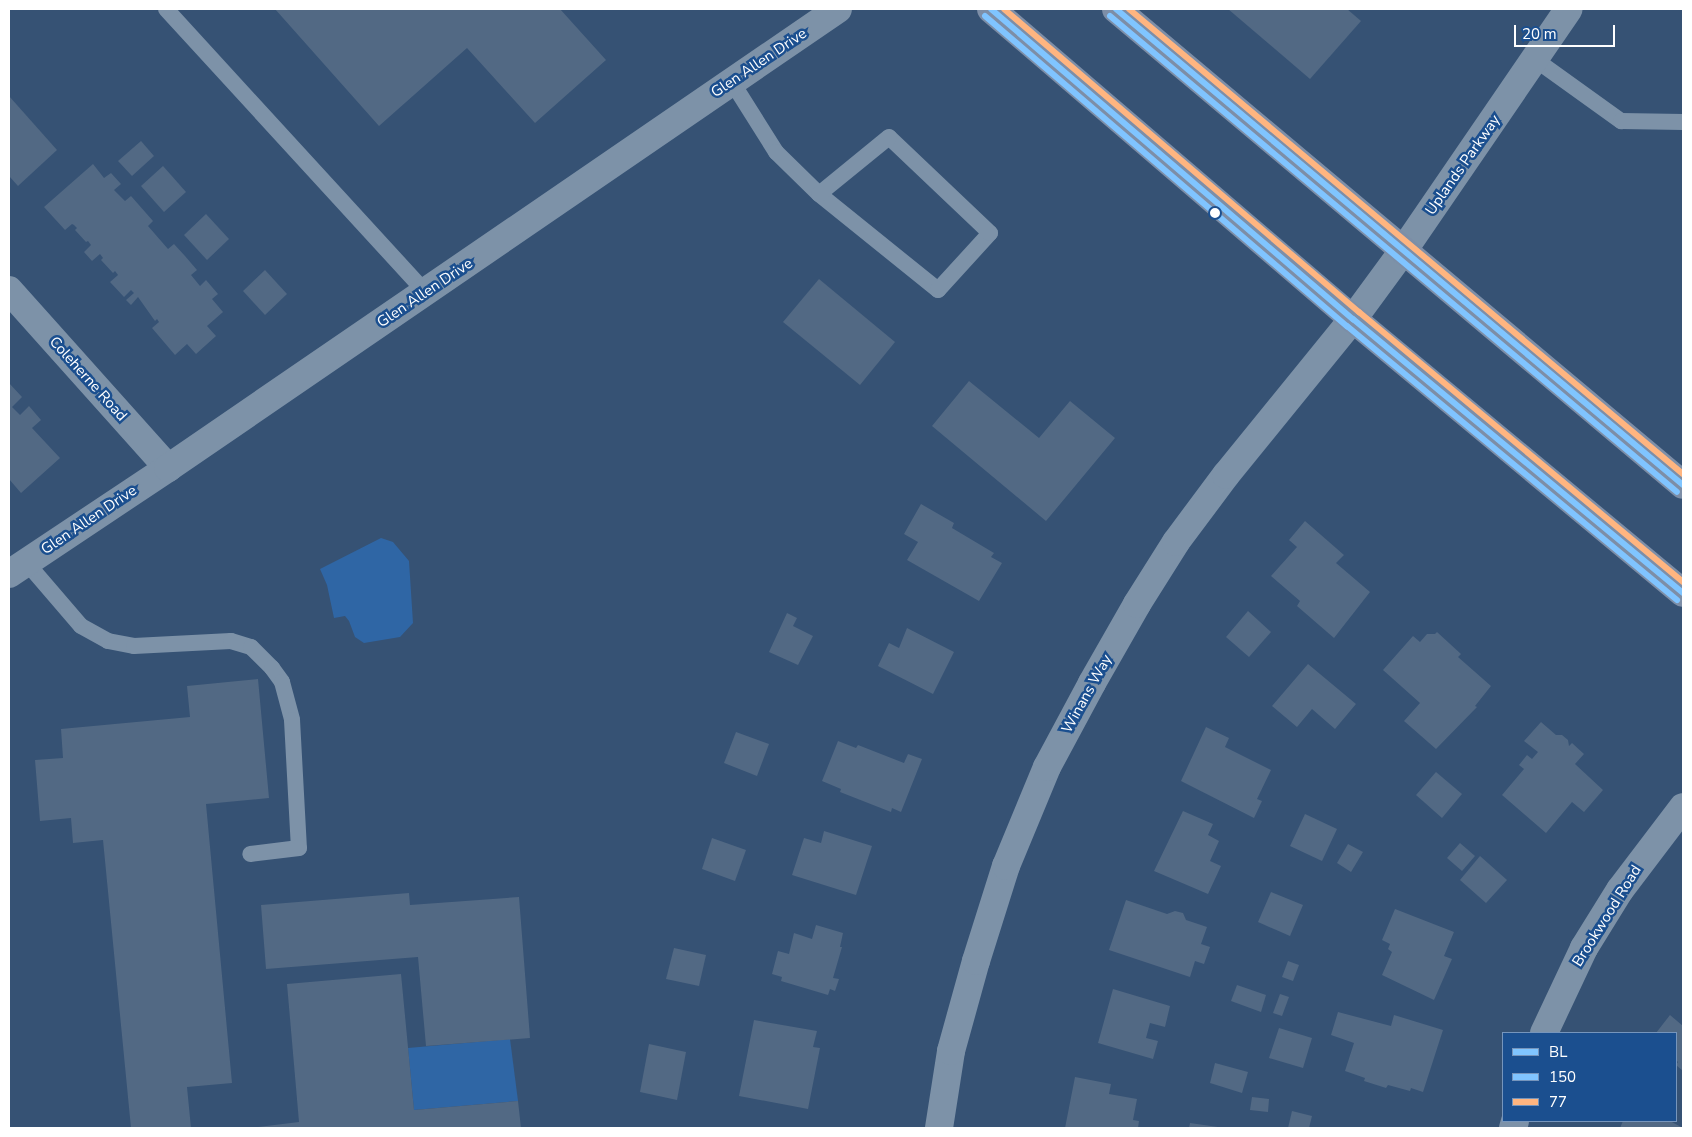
<!DOCTYPE html>
<html>
<head>
<meta charset="utf-8">
<style>
  body { margin:0 }
  #map { position:relative; width:1692px; height:1137px; overflow:hidden; background:#365274; font-family:"Nunito Sans",sans-serif }
  div>[style] { position:absolute }
  .green>* { inset:0; background:#2f66a5 }
  .building>* { inset:0; background:#526984 }
  .service>* { height:16px; margin:-8px; padding:0 8px; transform-origin:8px; border-radius:8px; background:#7d92a8 }
  .minor>* { height:28px; margin:-14px; padding:0 14px; transform-origin:14px; border-radius:14px; background:#7d92a8 }
  .tertiary>* { height:28px; margin:-14px; padding:0 14px; transform-origin:14px; border-radius:14px; background:#7d92a8 }
  .primary>* { height:28px; margin:-14px; padding:0 14px; transform-origin:14px; border-radius:14px; background:#7d8ea7 }
  .bus-1>* { height:6px; margin:-3px; padding:0 3px; transform-origin:3px; border-radius:3px; background:#80c5ff }
  .bus-2>* { height:6px; margin:-3px; padding:0 3px; transform-origin:3px; border-radius:3px; background:#80c4ff }
  .bus-3>* { height:6px; margin:-3px; padding:0 3px; transform-origin:3px; border-radius:3px; background:#ffb580 }
  .dots>* { width:14px; height:14px; translate:-50% -50%; box-sizing:border-box; border:2px solid #1b4f8f; border-radius:50% }
  span { translate:-50% -50%; white-space:nowrap; text-align:center; line-height:1.15; -webkit-text-stroke:5px #1b4f8f; paint-order:stroke }
  .street-label { font-size:15px; color:#fff }
  .frame { position:absolute; inset:0; border:10px solid #fff; pointer-events:none }
  .legend { position:absolute; left:1502px; top:1032px; width:175px; height:90px; box-sizing:border-box; background:#1b4f8f; border:1px solid #7695bc; margin:0; padding:6px 9px; list-style:none; font-size:15px; color:#fff }
  .legend li { display:flex; align-items:center; gap:10px; height:25px }
  .legend b { width:25px; border:1px solid #7695bc }
  .scale { position:absolute; left:1514px; top:25px; width:101px; height:22px; box-sizing:border-box; border:2px solid #fff; border-top:0; padding-left:6px; font-size:15px; line-height:18px; white-space:nowrap; color:#fff; -webkit-text-stroke:4px #1b4f8f; paint-order:stroke }
</style>
</head>
<body>
<div id="map">
  <div class="green">
    <div style="clip-path:polygon(381px 538px,393px 542px,409px 561px,413px 623px,400px 637px,364px 643px,355px 637px,349px 621px,345px 616px,334px 618px,327px 585px,320px 569px)"></div>
    <div style="clip-path:polygon(510px 1039px,518px 1101px,414px 1110px,408px 1048px)"></div>
  </div>
  <div class="building">
    <div style="clip-path:polygon(275px 9px,560px 9px,606px 60px,535px 123px,467px 48px,379px 126px)"></div>
    <div style="clip-path:polygon(1228px 9px,1347px 9px,1361px 21px,1310px 79px)"></div>
    <div style="clip-path:polygon(9px 96px,57px 150px,18px 186px,9px 176px)"></div>
    <div style="clip-path:polygon(141px 141px,154px 156px,132px 176px,118px 161px)"></div>
    <div style="clip-path:polygon(93px 164px,104px 178px,111px 173px,121px 184px,114px 190px,125px 201px,131px 196px,153px 221px,148px 226px,168px 249px,174px 244px,185px 256px,197px 270px,191px 275px,200px 286px,206px 280px,218px 294px,212px 299px,223px 312px,207px 326px,216px 336px,196px 354px,187px 344px,175px 355px,152px 328px,159px 322px,157px 319px,155px 321px,138px 297px,131px 305px,126px 300px,134px 293px,131px 290px,124px 297px,110px 282px,118px 275px,115px 271px,113px 273px,101px 260px,103px 258px,100px 254px,92px 261px,84px 252px,91px 245px,88px 241px,86px 242px,75px 230px,77px 228px,74px 225px,72px 224px,65px 230px,44px 207px)"></div>
    <div style="clip-path:polygon(163px 166px,186px 192px,164px 212px,141px 186px)"></div>
    <div style="clip-path:polygon(206px 214px,229px 239px,207px 260px,184px 235px)"></div>
    <div style="clip-path:polygon(265px 270px,287px 294px,265px 315px,243px 291px)"></div>
    <div style="clip-path:polygon(819px 279px,895px 342px,860px 385px,783px 322px)"></div>
    <div style="clip-path:polygon(969px 381px,1039px 438px,1070px 401px,1115px 438px,1046px 521px,932px 426px)"></div>
    <div style="clip-path:polygon(9px 383px,22px 397px,12px 407px,20px 415px,29px 406px,41px 420px,32px 428px,60px 458px,21px 493px,9px 479px)"></div>
    <div style="clip-path:polygon(921px 504px,954px 523px,952px 528px,994px 553px,991px 557px,1002px 563px,979px 601px,907px 560px,918px 542px,904px 534px)"></div>
    <div style="clip-path:polygon(1305px 521px,1344px 555px,1336px 563px,1370px 592px,1334px 638px,1297px 606px,1300px 601px,1271px 576px,1297px 547px,1289px 540px)"></div>
    <div style="clip-path:polygon(1248px 611px,1271px 632px,1249px 657px,1226px 637px)"></div>
    <div style="clip-path:polygon(787px 613px,797px 618px,793px 626px,813px 636px,798px 665px,769px 652px)"></div>
    <div style="clip-path:polygon(907px 628px,954px 652px,933px 694px,878px 666px,889px 643px,899px 648px)"></div>
    <div style="clip-path:polygon(1437px 632px,1461px 654px,1458px 657px,1491px 686px,1475px 706px,1477px 707px,1436px 749px,1404px 721px,1420px 703px,1383px 670px,1413px 636px,1420px 642px,1427px 634px,1435px 634px)"></div>
    <div style="clip-path:polygon(1308px 664px,1356px 704px,1335px 729px,1312px 709px,1297px 727px,1272px 706px)"></div>
    <div style="clip-path:polygon(258px 679px,269px 798px,206px 804px,232px 1083px,187px 1087px,191px 1128px,131px 1128px,103px 840px,73px 843px,71px 818px,40px 821px,35px 760px,63px 758px,61px 729px,190px 717px,187px 686px)"></div>
    <div style="clip-path:polygon(1541px 722px,1556px 735px,1562px 735px,1568px 740px,1569px 746px,1572px 743px,1584px 754px,1575px 764px,1603px 790px,1584px 812px,1572px 802px,1546px 833px,1502px 795px,1524px 769px,1519px 765px,1527px 755px,1532px 759px,1538px 752px,1524px 741px)"></div>
    <div style="clip-path:polygon(1206px 727px,1229px 738px,1225px 747px,1271px 770px,1257px 799px,1262px 801px,1254px 818px,1181px 781px)"></div>
    <div style="clip-path:polygon(736px 732px,769px 744px,757px 776px,724px 763px)"></div>
    <div style="clip-path:polygon(838px 741px,856px 748px,858px 745px,904px 763px,908px 754px,922px 759px,901px 812px,892px 808px,891px 812px,840px 792px,841px 789px,822px 781px)"></div>
    <div style="clip-path:polygon(1436px 772px,1462px 794px,1442px 818px,1416px 795px)"></div>
    <div style="clip-path:polygon(1183px 811px,1213px 824px,1208px 835px,1219px 841px,1210px 861px,1221px 866px,1208px 894px,1154px 871px)"></div>
    <div style="clip-path:polygon(1305px 814px,1337px 829px,1322px 861px,1290px 846px)"></div>
    <div style="clip-path:polygon(824px 831px,872px 846px,856px 895px,792px 875px,804px 838px,821px 843px)"></div>
    <div style="clip-path:polygon(712px 838px,746px 850px,735px 881px,702px 869px)"></div>
    <div style="clip-path:polygon(1460px 843px,1475px 856px,1462px 871px,1447px 858px)"></div>
    <div style="clip-path:polygon(1348px 844px,1363px 852px,1351px 872px,1337px 863px)"></div>
    <div style="clip-path:polygon(1480px 856px,1507px 880px,1486px 903px,1460px 880px)"></div>
    <div style="clip-path:polygon(1271px 892px,1303px 905px,1290px 936px,1258px 922px)"></div>
    <div style="clip-path:polygon(409px 893px,410px 905px,519px 897px,530px 1038px,426px 1046px,418px 957px,266px 969px,261px 905px)"></div>
    <div style="clip-path:polygon(1126px 900px,1167px 914px,1175px 911px,1183px 913px,1186px 920px,1207px 927px,1201px 944px,1210px 947px,1204px 964px,1195px 961px,1190px 977px,1109px 950px)"></div>
    <div style="clip-path:polygon(1395px 909px,1454px 932px,1444px 956px,1452px 959px,1434px 1000px,1382px 975px,1392px 952px,1388px 949px,1390px 944px,1382px 940px)"></div>
    <div style="clip-path:polygon(816px 925px,843px 933px,840px 947px,842px 947px,833px 978px,839px 979px,835px 991px,830px 989px,828px 995px,781px 981px,782px 977px,772px 974px,778px 951px,789px 954px,794px 933px,812px 939px)"></div>
    <div style="clip-path:polygon(674px 948px,706px 955px,699px 986px,666px 979px)"></div>
    <div style="clip-path:polygon(1288px 961px,1299px 965px,1293px 981px,1282px 977px)"></div>
    <div style="clip-path:polygon(401px 974px,414px 1110px,518px 1101px,521px 1128px,249px 1128px,299px 1122px,287px 984px)"></div>
    <div style="clip-path:polygon(1237px 985px,1266px 995px,1261px 1012px,1231px 1001px)"></div>
    <div style="clip-path:polygon(1113px 989px,1170px 1006px,1165px 1027px,1150px 1023px,1146px 1038px,1158px 1041px,1153px 1059px,1098px 1043px)"></div>
    <div style="clip-path:polygon(1280px 994px,1289px 997px,1282px 1016px,1273px 1013px)"></div>
    <div style="clip-path:polygon(1338px 1012px,1391px 1026px,1394px 1015px,1443px 1030px,1423px 1092px,1411px 1088px,1410px 1091px,1388px 1085px,1386px 1088px,1364px 1081px,1365px 1078px,1345px 1071px,1354px 1043px,1331px 1035px)"></div>
    <div style="clip-path:polygon(1670px 1015px,1683px 1026px,1683px 1071px,1676px 1065px,1678px 1062px,1676px 1060px,1676px 1033px,1656px 1033px)"></div>
    <div style="clip-path:polygon(754px 1020px,817px 1031px,813px 1047px,820px 1048px,808px 1109px,739px 1096px)"></div>
    <div style="clip-path:polygon(1279px 1028px,1312px 1038px,1303px 1068px,1269px 1058px)"></div>
    <div style="clip-path:polygon(649px 1044px,686px 1052px,677px 1100px,640px 1092px)"></div>
    <div style="clip-path:polygon(1215px 1063px,1248px 1072px,1242px 1093px,1210px 1083px)"></div>
    <div style="clip-path:polygon(1075px 1077px,1111px 1084px,1109px 1094px,1137px 1099px,1133px 1120px,1139px 1121px,1138px 1128px,1065px 1128px)"></div>
    <div style="clip-path:polygon(1252px 1097px,1269px 1099px,1268px 1112px,1250px 1110px)"></div>
    <div style="clip-path:polygon(1292px 1111px,1312px 1116px,1309px 1128px,1288px 1128px)"></div>
    <div style="clip-path:polygon(1623px 1121px,1670px 1121px,1683px 1128px,1620px 1128px)"></div>
    <div style="clip-path:polygon(1190px 1123px,1218px 1127px,1218px 1128px,1189px 1128px)"></div>
  </div>
  <div class="service">
    <div style="left:166px;top:9px;width:384px;rotate:47.5deg"></div>
    <div style="left:1536px;top:60px;width:105px;rotate:35.7deg"></div>
    <div style="left:1621px;top:121px;width:62px;rotate:0.9deg"></div>
    <div style="left:732px;top:82px;width:83px;rotate:57.8deg"></div>
    <div style="left:776px;top:152px;width:60px;rotate:44.3deg"></div>
    <div style="left:819px;top:194px;width:153px;rotate:38.9deg"></div>
    <div style="left:938px;top:290px;width:77px;rotate:-47.6deg"></div>
    <div style="left:990px;top:233px;width:139px;rotate:-136.5deg"></div>
    <div style="left:889px;top:137px;width:90px;rotate:140.8deg"></div>
    <div style="left:26px;top:562px;width:84px;rotate:49.3deg"></div>
    <div style="left:81px;top:626px;width:31px;rotate:29deg"></div>
    <div style="left:108px;top:641px;width:26px;rotate:11deg"></div>
    <div style="left:134px;top:646px;width:97px;rotate:-3deg"></div>
    <div style="left:231px;top:641px;width:21px;rotate:17deg"></div>
    <div style="left:251px;top:647px;width:30px;rotate:45deg"></div>
    <div style="left:272px;top:668px;width:17px;rotate:54deg"></div>
    <div style="left:282px;top:682px;width:39px;rotate:75deg"></div>
    <div style="left:292px;top:720px;width:128px;rotate:86.9deg"></div>
    <div style="left:299px;top:848px;width:49px;rotate:173deg"></div>
  </div>
  <div class="minor">
    <div style="left:9px;top:290px;width:239px;rotate:48.2deg"></div>
    <div style="left:9px;top:574px;width:191px;rotate:-33.7deg"></div>
    <div style="left:168px;top:468px;width:812px;rotate:-34.41deg"></div>
    <div style="left:1544px;top:1033px;width:94px;rotate:-64.8deg"></div>
    <div style="left:1584px;top:948px;width:68px;rotate:-58.2deg"></div>
    <div style="left:1620px;top:890px;width:104px;rotate:-52.8deg"></div>
    <div style="left:939px;top:1128px;width:78px;rotate:-81.1deg"></div>
    <div style="left:951px;top:1051px;width:93px;rotate:-74.5deg"></div>
    <div style="left:976px;top:961px;width:100px;rotate:-72.5deg"></div>
    <div style="left:1006px;top:866px;width:107px;rotate:-67.5deg"></div>
    <div style="left:1047px;top:767px;width:95px;rotate:-61.8deg"></div>
    <div style="left:1092px;top:683px;width:91px;rotate:-60.3deg"></div>
    <div style="left:1137px;top:604px;width:73px;rotate:-57.8deg"></div>
    <div style="left:1176px;top:542px;width:84px;rotate:-53.3deg"></div>
    <div style="left:1226px;top:475px;width:201px;rotate:-50.9deg"></div>
    <div style="left:1513px;top:1128px;width:7px;rotate:-74deg"></div>
  </div>
  <div class="tertiary">
    <div style="left:1353px;top:319px;width:84px;rotate:-53.7deg"></div>
    <div style="left:1403px;top:251px;width:293px;rotate:-55.6deg"></div>
  </div>
  <div class="primary">
    <div style="left:991px;top:9px;width:477px;rotate:40.6deg"></div>
    <div style="left:1353px;top:319px;width:429px;rotate:39.7deg"></div>
    <div style="left:1116px;top:9px;width:740px;rotate:40.01deg"></div>
  </div>
  <div class="bus-1">
    <div style="left:991px;top:9px;width:477px;rotate:40.6deg"></div>
    <div style="left:1353px;top:319px;width:429px;rotate:39.7deg"></div>
    <div style="left:1116px;top:9px;width:740px;rotate:40.01deg"></div>
  </div>
  <div class="bus-2">
    <div style="left:985px;top:16px;width:477px;rotate:40.6deg"></div>
    <div style="left:1347px;top:326px;width:429px;rotate:39.7deg"></div>
    <div style="left:1110px;top:16px;width:740px;rotate:40.01deg"></div>
  </div>
  <div class="bus-3">
    <div style="left:1004px;top:9px;width:467px;rotate:40.5deg"></div>
    <div style="left:1359px;top:312px;width:422px;rotate:39.8deg"></div>
    <div style="left:1129px;top:9px;width:723px;rotate:40.01deg"></div>
  </div>
  <div class="dots">
    <div style="left:1215px;top:213px;background:#fff"></div>
  </div>
  <div class="street-label">
    <span style="left:759px;top:63px;rotate:-34deg">Glen Allen Drive</span>
    <span style="left:1463px;top:165px;rotate:-55deg">Uplands Parkway</span>
    <span style="left:425px;top:293px;rotate:-34deg">Glen Allen Drive</span>
    <span style="left:88px;top:379px;rotate:48deg">Coleherne Road</span>
    <span style="left:89px;top:520px;rotate:-34deg">Glen Allen Drive</span>
    <span style="left:1087px;top:694px;rotate:-61deg">Winans Way</span>
    <span style="left:1607px;top:916px;rotate:-58deg">Brookwood Road</span>
  </div>
  <div class="frame"></div>
  <ul class="legend">
  <li><b style="height:6px;background:#80c5ff"></b>BL</li>
  <li><b style="height:6px;background:#80c4ff"></b>150</li>
  <li><b style="height:6px;background:#ffb580"></b>77</li>
  </ul>
  <div class="scale">20 m</div>
</div>
</body>
</html>
